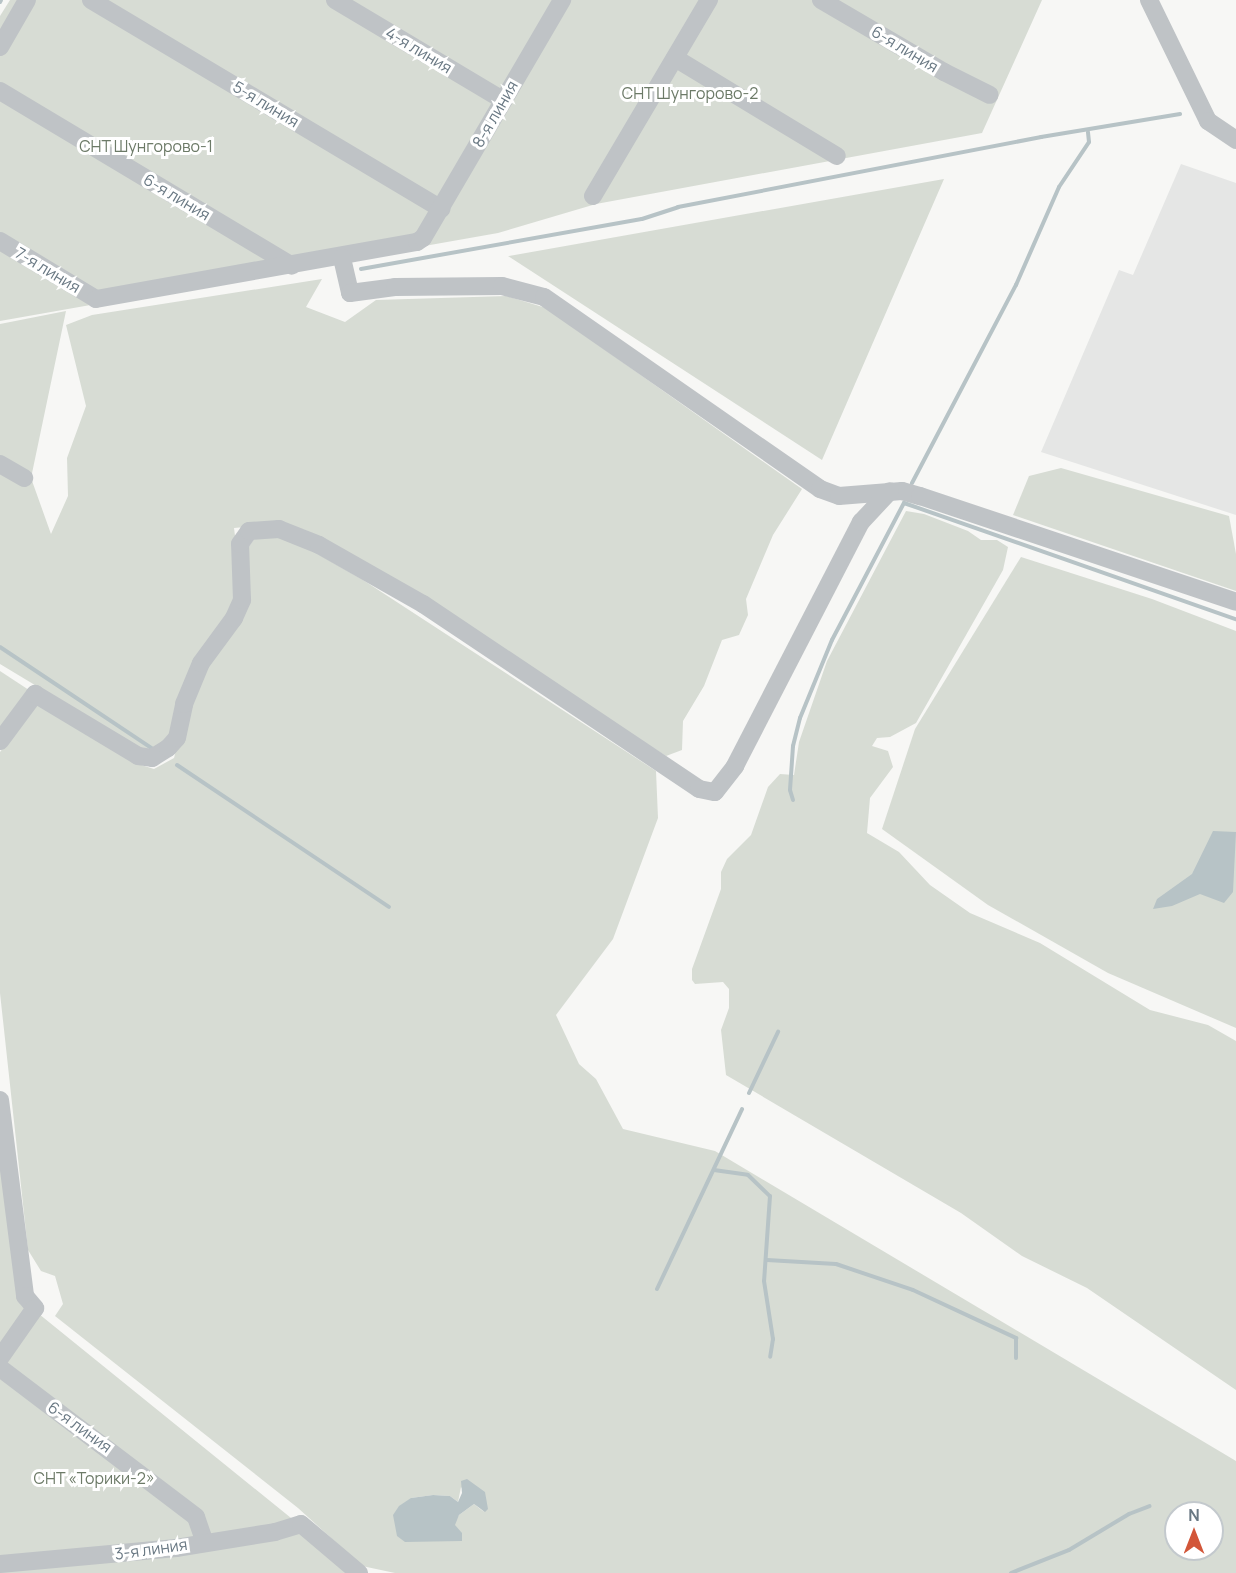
<!DOCTYPE html>
<html>
<head>
<meta charset="utf-8">
<style>
  body { margin:0 }
  #map { position:relative; width:1236px; height:1573px; overflow:hidden; background:#f7f7f5; font-family:Manrope,sans-serif }
  div>[style] { position:absolute }
  .built>* { inset:0; background:#e5e6e5 }
  .green>* { inset:0; background:#d7dcd4 }
  .water>* { inset:0; background:#b7c3c6 }
  .stream>* { height:4px; margin:-2px; padding:0 2px; transform-origin:2px; border-radius:2px; background:#b7c3c6 }
  .minor>* { height:18px; margin:-9px; padding:0 9px; transform-origin:9px; border-radius:9px; background:#bfc3c6 }
  span { translate:-50% -50%; white-space:nowrap; text-align:center; line-height:1.15; -webkit-text-stroke:6px #fff; paint-order:stroke }
  .street-label { font-size:16px; color:#697883 }
  .park-label { font-size:16px; color:#6c7a67 }
  .north { position:absolute; left:1164px; top:1501px; width:60px; height:60px; box-sizing:border-box; background:#fff; border:2px solid #c3c9cd; border-radius:50%; rotate:0deg; font-size:16px; font-weight:700; line-height:24px; text-align:center; color:#697883 }
  .north::after { content:''; display:block; margin:auto; width:21px; height:27px; background:#d25639; clip-path:polygon(50% 0,100% 100%,50% 72%,0 100%) }
</style>
</head>
<body>
<div id="map">
  <div class="built">
    <div style="clip-path:polygon(1181px 164px,1236px 183px,1236px 515px,1041px 452px,1119px 270px,1133px 275px)"></div>
  </div>
  <div class="green">
    <div style="clip-path:polygon(10px 0,1042px 0,982px 133px,596px 204px,498px 233px,0 321px,0 16px)"></div>
    <div style="clip-path:polygon(944px 179px,822px 460px,508px 256px,509px 256px)"></div>
    <div style="clip-path:polygon(322px 279px,306px 307px,345px 322px,376px 300px,506px 296px,546px 308px,802px 489px,773px 535px,746px 599px,748px 615px,739px 635px,722px 640px,704px 686px,683px 721px,682px 750px,666px 756px,305px 530px,279px 524px,234px 528px,241px 582px,175px 736px,151px 755px,0 664px,0 324px,66px 311px,31px 478px,51px 534px,68px 496px,67px 458px,86px 406px,66px 325px,92px 315px)"></div>
    <div style="clip-path:polygon(1061px 468px,1229px 516px,1236px 554px,1236px 591px,1013px 515px,1029px 476px)"></div>
    <div style="clip-path:polygon(906px 511px,924px 514px,968px 531px,981px 540px,997px 540px,1008px 547px,1003px 570px,916px 723px,890px 737px,877px 738px,872px 746px,888px 751px,893px 767px,870px 798px,867px 833px,899px 852px,930px 885px,970px 913px,1040px 943px,1150px 1010px,1208px 1025px,1236px 1041px,1236px 1390px,1087px 1288px,1022px 1256px,961px 1213px,726px 1075px,721px 1030px,729px 1008px,729px 989px,723px 982px,695px 984px,692px 980px,692px 969px,721px 889px,721px 872px,727px 859px,751px 835px,768px 787px,780px 774px,794px 775px,799px 742px,827px 661px)"></div>
    <div style="clip-path:polygon(evenodd,280px 537px,297px 542px,363px 580px,656px 771px,658px 818px,613px 939px,556px 1015px,579px 1064px,596px 1079px,623px 1129px,715px 1151px,1236px 1461px,1236px 1573px,395px 1573px,362px 1566px,298px 1508px,55px 1316px,63px 1304px,55px 1276px,41px 1271px,28px 1250px,0 993px,0 752px,40px 701px,138px 764px,154px 769px,174px 758px,193px 688px,249px 601px,248px 548px,254px 539px,280px 537px,461px 1487px,484px 1512px,474px 1504px,459px 1515px,444px 1541px,428px 1541px,411px 1498px,433px 1495px,450px 1496px,458px 1502px,461px 1487px,280px 537px,1176px 1513px,1212px 1513px,1212px 1549px,1176px 1549px,1176px 1513px)"></div>
    <div style="clip-path:polygon(1021px 557px,1152px 599px,1236px 631px,1236px 1028px,1108px 973px,988px 905px,882px 829px,915px 729px)"></div>
    <div style="clip-path:polygon(0 671px,35px 694px,0 741px)"></div>
    <div style="clip-path:polygon(0 1100px,25px 1296px,39px 1314px,359px 1573px,0 1573px)"></div>
  </div>
  <div class="water">
    <div style="clip-path:polygon(1213px 831px,1236px 832px,1233px 892px,1224px 903px,1200px 894px,1172px 906px,1153px 909px,1157px 899px,1192px 874px)"></div>
    <div style="clip-path:polygon(467px 1479px,485px 1492px,488px 1509px,485px 1512px,474px 1504px,459px 1515px,455px 1525px,462px 1533px,462px 1541px,405px 1542px,397px 1536px,393px 1515px,399px 1506px,411px 1498px,433px 1495px,450px 1496px,458px 1502px,462px 1493px,461px 1481px)"></div>
  </div>
  <div class="stream">
    <div style="left:0;top:2px;width:2px;rotate:-63deg"></div>
    <div style="left:361px;top:269px;width:285px;rotate:-10.1deg"></div>
    <div style="left:642px;top:219px;width:38px;rotate:-18deg"></div>
    <div style="left:678px;top:207px;width:370px;rotate:-10.9deg"></div>
    <div style="left:1041px;top:137px;width:141px;rotate:-9.4deg"></div>
    <div style="left:912px;top:483px;width:224px;rotate:-62.3deg"></div>
    <div style="left:1016px;top:285px;width:107px;rotate:-66.3deg"></div>
    <div style="left:1059px;top:187px;width:54px;rotate:-56.3deg"></div>
    <div style="left:1089px;top:142px;width:10px;rotate:-96deg"></div>
    <div style="left:904px;top:503px;width:352px;rotate:19.3deg"></div>
    <div style="left:0;top:647px;width:184px;rotate:33.7deg"></div>
    <div style="left:177px;top:765px;width:255px;rotate:33.8deg"></div>
    <div style="left:793px;top:800px;width:10px;rotate:-107deg"></div>
    <div style="left:790px;top:790px;width:44px;rotate:-86.1deg"></div>
    <div style="left:793px;top:746px;width:29px;rotate:-76deg"></div>
    <div style="left:800px;top:718px;width:84px;rotate:-67.7deg"></div>
    <div style="left:832px;top:640px;width:155px;rotate:-62.3deg"></div>
    <div style="left:749px;top:1093px;width:68px;rotate:-64.6deg"></div>
    <div style="left:714px;top:1170px;width:34px;rotate:8deg"></div>
    <div style="left:748px;top:1175px;width:30px;rotate:44deg"></div>
    <div style="left:770px;top:1196px;width:85px;rotate:94deg"></div>
    <div style="left:764px;top:1281px;width:59px;rotate:81.2deg"></div>
    <div style="left:773px;top:1339px;width:18px;rotate:99deg"></div>
    <div style="left:767px;top:1260px;width:69px;rotate:3.3deg"></div>
    <div style="left:836px;top:1264px;width:81px;rotate:18.7deg"></div>
    <div style="left:913px;top:1290px;width:114px;rotate:25deg"></div>
    <div style="left:1016px;top:1338px;width:20px;rotate:90deg"></div>
    <div style="left:657px;top:1289px;width:199px;rotate:-64.7deg"></div>
    <div style="left:1011px;top:1573px;width:62px;rotate:-21.6deg"></div>
    <div style="left:1069px;top:1550px;width:70px;rotate:-31deg"></div>
    <div style="left:1129px;top:1514px;width:22px;rotate:-21deg"></div>
  </div>
  <div class="minor">
    <div style="left:91px;top:0;width:408px;rotate:30.8deg"></div>
    <div style="left:335px;top:0;width:196px;rotate:30.8deg"></div>
    <div style="left:821px;top:0;width:143px;rotate:30.3deg"></div>
    <div style="left:944px;top:72px;width:51px;rotate:26.6deg"></div>
    <div style="left:1149px;top:0;width:135px;rotate:64deg"></div>
    <div style="left:1208px;top:121px;width:34px;rotate:34deg"></div>
    <div style="left:0;top:47px;width:54px;rotate:-60.1deg"></div>
    <div style="left:675px;top:58px;width:189px;rotate:31.2deg"></div>
    <div style="left:0;top:91px;width:340px;rotate:30.9deg"></div>
    <div style="left:593px;top:196px;width:228px;rotate:-59.4deg"></div>
    <div style="left:0;top:241px;width:112px;rotate:31.1deg"></div>
    <div style="left:96px;top:299px;width:326px;rotate:-10.1deg"></div>
    <div style="left:417px;top:242px;width:7px;rotate:-34deg"></div>
    <div style="left:423px;top:238px;width:276px;rotate:-59.7deg"></div>
    <div style="left:342px;top:258px;width:36px;rotate:77deg"></div>
    <div style="left:350px;top:293px;width:45px;rotate:-7.6deg"></div>
    <div style="left:395px;top:287px;width:107px;rotate:-0.5deg"></div>
    <div style="left:502px;top:286px;width:43px;rotate:14.7deg"></div>
    <div style="left:544px;top:297px;width:336px;rotate:34.8deg"></div>
    <div style="left:820px;top:489px;width:20px;rotate:20deg"></div>
    <div style="left:839px;top:496px;width:63px;rotate:-4.5deg"></div>
    <div style="left:902px;top:491px;width:19px;rotate:16deg"></div>
    <div style="left:920px;top:496px;width:333px;rotate:18.5deg"></div>
    <div style="left:0;top:464px;width:28px;rotate:30deg"></div>
    <div style="left:0;top:741px;width:59px;rotate:-53.3deg"></div>
    <div style="left:35px;top:694px;width:120px;rotate:31deg"></div>
    <div style="left:138px;top:756px;width:14px;rotate:8deg"></div>
    <div style="left:152px;top:758px;width:19px;rotate:-32deg"></div>
    <div style="left:168px;top:748px;width:13px;rotate:-48deg"></div>
    <div style="left:177px;top:738px;width:35px;rotate:-78deg"></div>
    <div style="left:184px;top:704px;width:44px;rotate:-67.5deg"></div>
    <div style="left:201px;top:663px;width:56px;rotate:-53.7deg"></div>
    <div style="left:234px;top:618px;width:20px;rotate:-66deg"></div>
    <div style="left:242px;top:600px;width:56px;rotate:-92deg"></div>
    <div style="left:240px;top:544px;width:16px;rotate:-55deg"></div>
    <div style="left:249px;top:531px;width:30px;rotate:-4deg"></div>
    <div style="left:279px;top:529px;width:43px;rotate:21.8deg"></div>
    <div style="left:319px;top:545px;width:120px;rotate:29.6deg"></div>
    <div style="left:423px;top:604px;width:332px;rotate:33.8deg"></div>
    <div style="left:699px;top:789px;width:16px;rotate:11deg"></div>
    <div style="left:715px;top:792px;width:33px;rotate:-52deg"></div>
    <div style="left:735px;top:766px;width:275px;rotate:-62.7deg"></div>
    <div style="left:861px;top:522px;width:42px;rotate:-46.9deg"></div>
    <div style="left:0;top:1100px;width:198px;rotate:82.7deg"></div>
    <div style="left:25px;top:1296px;width:16px;rotate:50deg"></div>
    <div style="left:35px;top:1308px;width:61px;rotate:125deg"></div>
    <div style="left:0;top:1368px;width:246px;rotate:37.2deg"></div>
    <div style="left:196px;top:1517px;width:24px;rotate:71deg"></div>
    <div style="left:0;top:1564px;width:177px;rotate:-5.2deg"></div>
    <div style="left:176px;top:1548px;width:100px;rotate:-9.2deg"></div>
    <div style="left:275px;top:1532px;width:27px;rotate:-17deg"></div>
    <div style="left:301px;top:1524px;width:76px;rotate:40.2deg"></div>
  </div>
  <div class="street-label">
    <span style="left:905px;top:49px;rotate:31deg">6-я линия</span>
    <span style="left:419px;top:50px;rotate:31deg">4-я линия</span>
    <span style="left:266px;top:104px;rotate:31deg">5-я линия</span>
    <span style="left:495px;top:114px;rotate:-60deg">8-я линия</span>
    <span style="left:177px;top:197px;rotate:31deg">6-я линия</span>
    <span style="left:48px;top:270px;rotate:31deg">7-я линия</span>
    <span style="left:80px;top:1427px;rotate:36deg">6-я линия</span>
    <span style="left:151px;top:1549px;rotate:-8deg">3-я линия</span>
  </div>
  <div class="park-label">
    <span style="left:690px;top:93px">СНТ Шунгорово-2</span>
    <span style="left:146px;top:146px">СНТ Шунгорово-1</span>
    <span style="left:94px;top:1478px">СНТ «Торики-2»</span>
  </div>
  <div class="north">N</div>
</div>
</body>
</html>
